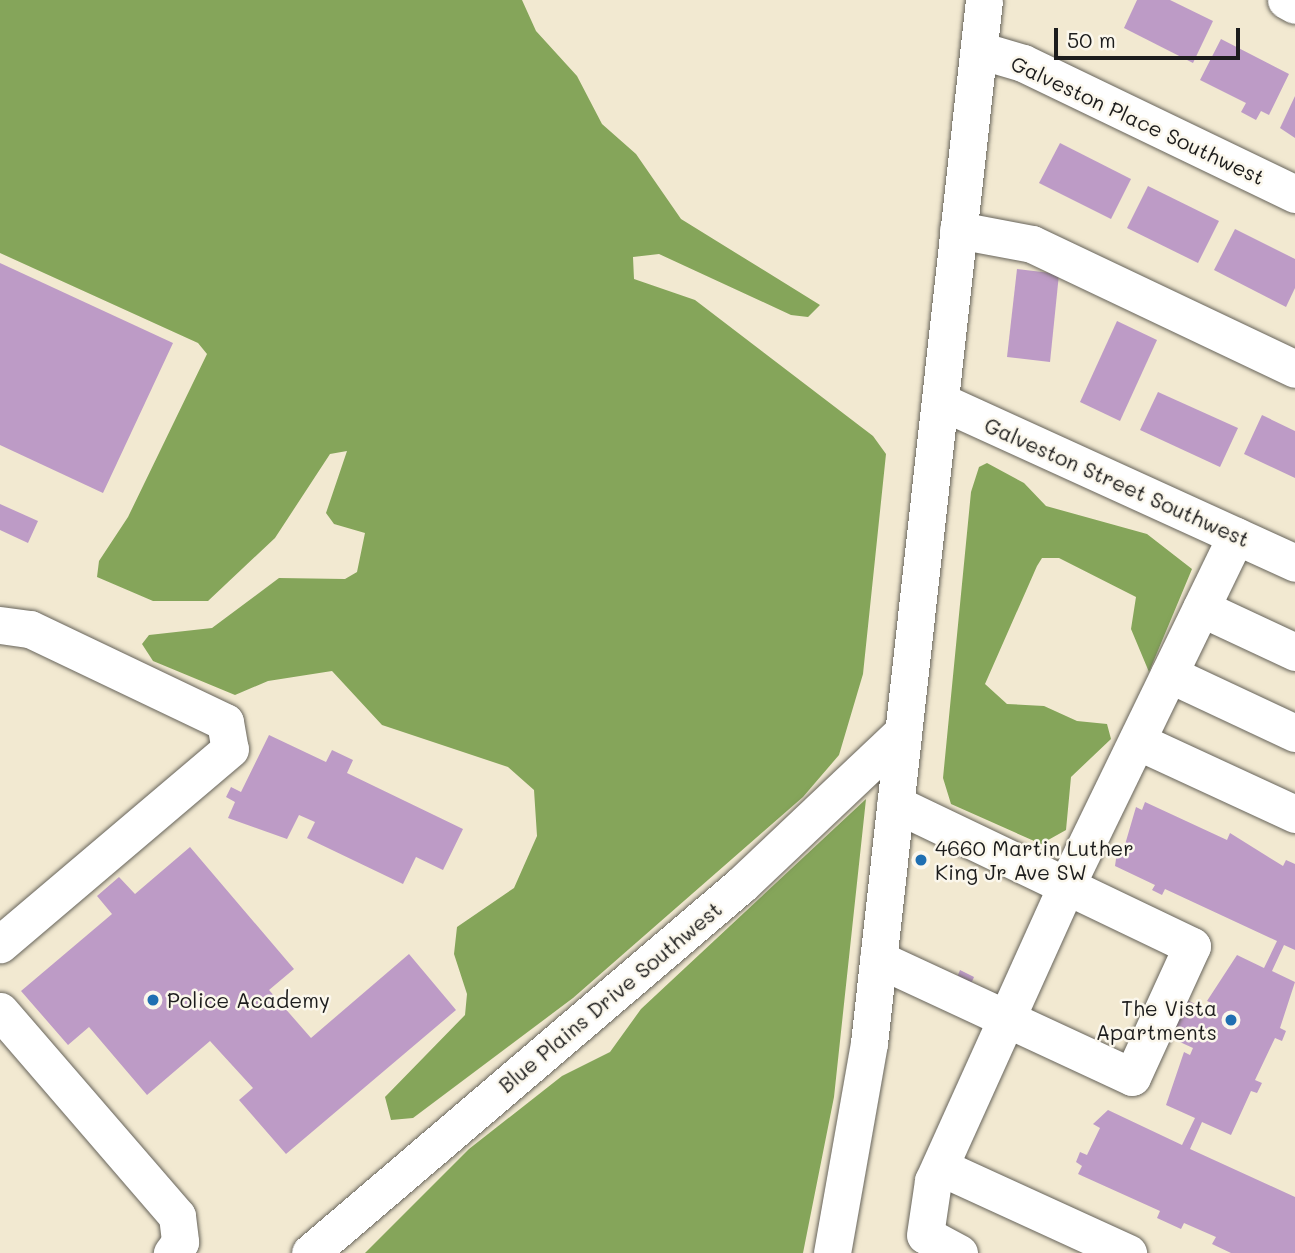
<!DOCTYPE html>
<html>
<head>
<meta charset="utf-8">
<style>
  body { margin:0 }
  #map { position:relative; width:1295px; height:1253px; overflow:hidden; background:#f2e9d1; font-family:Mali,sans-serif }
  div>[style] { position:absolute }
  .forest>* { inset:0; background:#85a55a }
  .building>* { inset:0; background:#bd9bc6 }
  .roads { filter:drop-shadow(0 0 2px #67645b) drop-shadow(0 0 2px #67645b) }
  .minor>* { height:37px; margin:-18.5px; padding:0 18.5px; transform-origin:18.5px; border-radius:18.5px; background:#fff }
  .dots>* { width:19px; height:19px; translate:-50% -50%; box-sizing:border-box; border:4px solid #fbf7ec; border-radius:50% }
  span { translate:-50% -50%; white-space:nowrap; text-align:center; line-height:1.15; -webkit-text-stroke:5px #fbf7ec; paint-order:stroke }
  .street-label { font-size:21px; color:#1c1c1c }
  .poi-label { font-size:21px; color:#1c1c1c }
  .left { translate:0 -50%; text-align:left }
  .right { translate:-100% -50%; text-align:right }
  .scale { position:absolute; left:1054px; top:28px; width:186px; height:32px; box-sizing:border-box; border:4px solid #1c1c1c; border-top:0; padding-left:9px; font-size:21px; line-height:24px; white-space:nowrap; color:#1c1c1c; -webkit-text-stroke:5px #fbf7ec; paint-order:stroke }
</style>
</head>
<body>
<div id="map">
  <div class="forest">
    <div style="clip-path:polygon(0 0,522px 0,536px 31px,577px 76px,602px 124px,636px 154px,681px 219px,820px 305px,808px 317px,791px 315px,659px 254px,633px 257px,634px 279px,695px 300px,873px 436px,886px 454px,863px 674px,839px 755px,803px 797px,573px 998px,413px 1118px,391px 1120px,385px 1097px,465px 1015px,467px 994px,454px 954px,457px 927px,514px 888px,537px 836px,534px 790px,508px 767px,382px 725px,332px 671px,268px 681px,235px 695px,153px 661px,142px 644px,149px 635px,212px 628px,279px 578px,345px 579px,357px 572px,365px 533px,334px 524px,326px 513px,347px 451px,330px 454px,275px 538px,208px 601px,153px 601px,97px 577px,99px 561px,128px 517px,207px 354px,198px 343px,0 253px)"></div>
    <div style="clip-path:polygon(987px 463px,1024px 483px,1046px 506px,1147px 534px,1192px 569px,1149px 672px,1131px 629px,1136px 597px,1059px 558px,1042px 558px,1037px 566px,985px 684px,1007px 704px,1044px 706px,1077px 721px,1107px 724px,1111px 739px,1071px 777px,1066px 830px,1041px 844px,951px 804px,943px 778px,971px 492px,979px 467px)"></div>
    <div style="clip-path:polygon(866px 799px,834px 1097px,803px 1253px,365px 1253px,469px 1149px,562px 1076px,610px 1052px,641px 1009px)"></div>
  </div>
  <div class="building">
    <div style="clip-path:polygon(1137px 0,1170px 0,1213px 21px,1193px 63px,1124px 28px)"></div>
    <div style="clip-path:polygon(1221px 39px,1289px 74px,1269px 115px,1261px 111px,1256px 120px,1241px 112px,1246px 103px,1200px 80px)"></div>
    <div style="clip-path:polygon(1295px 96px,1295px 138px,1280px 128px)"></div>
    <div style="clip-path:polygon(1060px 143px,1131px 179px,1111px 219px,1039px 183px)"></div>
    <div style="clip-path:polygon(1148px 186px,1219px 221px,1198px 263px,1127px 228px)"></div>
    <div style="clip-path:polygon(1235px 229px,1295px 259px,1295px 288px,1286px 307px,1214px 270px)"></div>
    <div style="clip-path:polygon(0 263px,173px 343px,103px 493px,0 445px)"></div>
    <div style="clip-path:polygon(1017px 269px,1059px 274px,1050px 362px,1007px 357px)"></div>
    <div style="clip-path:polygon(1117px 321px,1157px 340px,1120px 421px,1080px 402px)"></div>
    <div style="clip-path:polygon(1158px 392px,1238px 428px,1220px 467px,1140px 430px)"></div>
    <div style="clip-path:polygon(1262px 415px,1295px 431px,1295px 478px,1244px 454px)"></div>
    <div style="clip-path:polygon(0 504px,38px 521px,28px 543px,0 530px)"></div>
    <div style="clip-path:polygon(269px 735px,326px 762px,332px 750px,353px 760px,347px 773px,463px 829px,443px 870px,416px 857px,403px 884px,307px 838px,315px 822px,299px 815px,287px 839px,228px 818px,235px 802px,226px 797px,231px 787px,241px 792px)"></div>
    <div style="clip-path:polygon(1145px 802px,1227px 840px,1230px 833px,1283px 866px,1286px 860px,1295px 864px,1295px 950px,1284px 945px,1272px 971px,1295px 982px,1280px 1028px,1286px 1031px,1282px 1041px,1275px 1038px,1255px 1080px,1262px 1083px,1257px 1093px,1251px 1091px,1231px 1135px,1202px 1122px,1190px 1149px,1295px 1197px,1295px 1253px,1231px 1253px,1212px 1244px,1216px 1237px,1184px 1223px,1181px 1229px,1157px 1218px,1160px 1211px,1078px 1174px,1082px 1166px,1076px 1162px,1080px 1152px,1087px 1155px,1100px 1128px,1093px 1124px,1108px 1110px,1182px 1145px,1195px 1118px,1166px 1105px,1184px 1052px,1190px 1055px,1193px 1048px,1169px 1037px,1187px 1000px,1210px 1011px,1214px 1004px,1207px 1001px,1237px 955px,1264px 968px,1277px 941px,1165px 889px,1162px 895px,1152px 890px,1155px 885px,1115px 866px,1118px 845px,1124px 848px,1136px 807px,1142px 810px)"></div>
    <div style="clip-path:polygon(190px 847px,294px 969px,269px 990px,311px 1038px,409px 954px,456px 1010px,286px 1154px,239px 1100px,253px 1088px,210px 1041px,147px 1095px,89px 1027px,68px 1045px,21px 991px,112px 914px,97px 896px,119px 877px,135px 894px)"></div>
    <div style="clip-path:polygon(960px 970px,974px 977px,970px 986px,956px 980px)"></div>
  </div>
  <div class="roads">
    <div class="minor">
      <div style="left:1286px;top:0;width:10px;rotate:29deg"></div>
      <div style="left:979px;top:50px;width:46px;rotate:16.5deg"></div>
      <div style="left:1023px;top:63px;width:302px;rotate:25.7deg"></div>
      <div style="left:958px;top:230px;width:75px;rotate:10.7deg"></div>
      <div style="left:1032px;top:244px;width:291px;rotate:25.4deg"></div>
      <div style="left:940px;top:401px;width:390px;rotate:24.5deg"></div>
      <div style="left:1201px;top:608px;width:104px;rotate:25.1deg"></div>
      <div style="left:0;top:625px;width:30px;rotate:8deg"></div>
      <div style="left:30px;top:629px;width:216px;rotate:25.5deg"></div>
      <div style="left:225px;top:722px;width:27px;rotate:80deg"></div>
      <div style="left:230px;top:749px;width:302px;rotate:139.7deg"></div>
      <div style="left:1169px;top:674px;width:139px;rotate:25.1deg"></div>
      <div style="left:1137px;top:741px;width:174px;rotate:24.8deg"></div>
      <div style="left:878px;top:959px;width:280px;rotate:24.9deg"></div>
      <div style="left:1132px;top:1077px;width:144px;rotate:-65.4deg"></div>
      <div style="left:1192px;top:946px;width:329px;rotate:-154.4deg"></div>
      <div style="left:0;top:1011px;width:271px;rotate:49.2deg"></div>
      <div style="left:177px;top:1216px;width:26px;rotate:83deg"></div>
      <div style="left:180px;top:1242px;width:14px;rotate:126deg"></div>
      <div style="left:940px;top:1167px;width:207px;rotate:24.6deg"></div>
      <div style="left:310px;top:1253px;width:568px;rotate:-40.5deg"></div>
      <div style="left:742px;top:884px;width:221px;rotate:-43.4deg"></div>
      <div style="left:832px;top:1253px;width:213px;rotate:-80deg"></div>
      <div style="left:869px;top:1043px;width:1049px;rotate:-83.71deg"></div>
      <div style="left:959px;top:1253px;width:38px;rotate:-152deg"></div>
      <div style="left:925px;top:1235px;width:55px;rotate:-81.6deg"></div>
      <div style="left:933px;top:1181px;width:324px;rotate:-65.7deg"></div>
      <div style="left:1066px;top:886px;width:389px;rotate:-64.1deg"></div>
    </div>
  </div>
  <div class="dots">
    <div style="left:921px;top:860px;background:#1f6fb2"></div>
    <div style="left:153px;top:1000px;background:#1f6fb2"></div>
    <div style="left:1231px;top:1020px;background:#1f6fb2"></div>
  </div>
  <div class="street-label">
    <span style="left:1138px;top:120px;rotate:25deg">Galveston Place Southwest</span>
    <span style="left:1117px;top:482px;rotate:24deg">Galveston Street Southwest</span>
    <span style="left:610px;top:997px;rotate:-40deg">Blue Plains Drive Southwest</span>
  </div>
  <div class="poi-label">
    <span class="left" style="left:935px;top:860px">4660 Martin Luther<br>King Jr Ave SW</span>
    <span class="left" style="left:167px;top:1000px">Police Academy</span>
    <span class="right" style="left:1217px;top:1020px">The Vista<br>Apartments</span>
  </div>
  <div class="scale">50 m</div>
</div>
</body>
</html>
